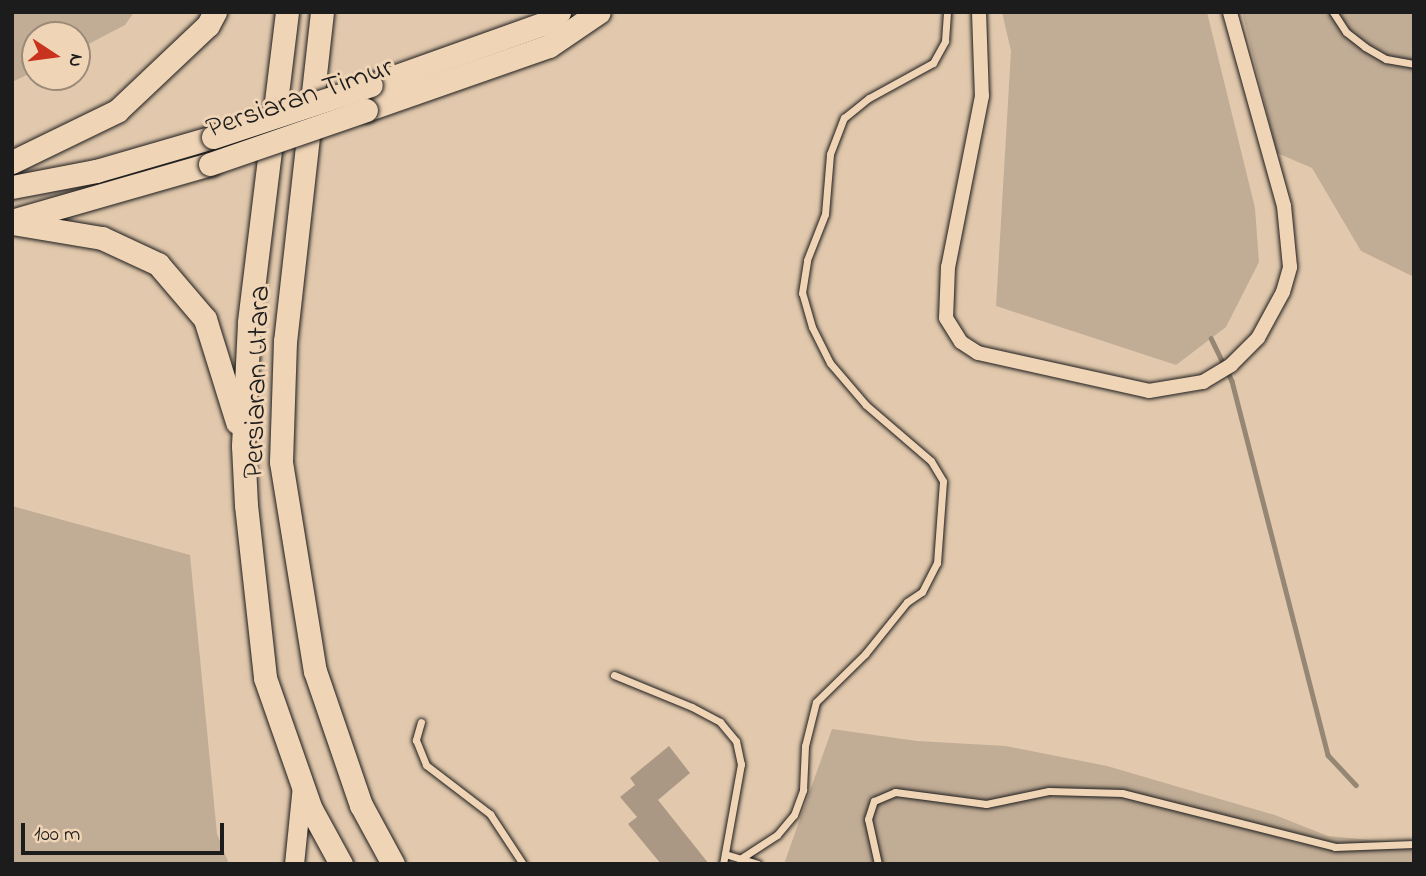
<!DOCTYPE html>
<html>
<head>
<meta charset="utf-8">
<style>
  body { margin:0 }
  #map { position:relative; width:1426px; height:876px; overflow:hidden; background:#e2c9ad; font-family:"Indie Flower",sans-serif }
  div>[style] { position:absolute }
  .green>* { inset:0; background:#c1ac95 }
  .stream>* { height:4.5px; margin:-2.25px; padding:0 2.25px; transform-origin:2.25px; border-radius:2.25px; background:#968775 }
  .building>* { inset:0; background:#ab9884 }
  .roads { filter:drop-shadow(0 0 2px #1c1c1c) drop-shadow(0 0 2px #1c1c1c) }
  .lane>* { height:7px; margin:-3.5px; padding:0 3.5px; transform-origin:3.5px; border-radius:3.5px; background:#efd4b6 }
  .street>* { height:14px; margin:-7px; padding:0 7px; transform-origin:7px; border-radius:7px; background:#efd4b6 }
  .secondary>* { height:19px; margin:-9.5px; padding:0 9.5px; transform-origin:9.5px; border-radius:9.5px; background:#efd4b6 }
  .primary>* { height:23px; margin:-11.5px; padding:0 11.5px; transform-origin:11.5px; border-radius:11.5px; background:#efd4b6 }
  .bridges { filter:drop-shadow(0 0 2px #1c1c1c) drop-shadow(0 0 2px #1c1c1c) }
  .primary-bridge>* { height:23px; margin:-11.5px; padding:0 11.5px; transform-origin:11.5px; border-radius:11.5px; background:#efd4b6 }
  span { translate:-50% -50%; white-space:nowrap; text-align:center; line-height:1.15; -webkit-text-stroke:6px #efd4b6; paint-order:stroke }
  .street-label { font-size:30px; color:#1c1c1c }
  .frame { position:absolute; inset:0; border:14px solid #1c1c1c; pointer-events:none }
  .north { position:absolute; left:21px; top:21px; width:70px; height:70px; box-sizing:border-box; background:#efd4b6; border:2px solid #9b8a78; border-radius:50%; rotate:103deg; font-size:19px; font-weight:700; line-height:28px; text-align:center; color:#1c1c1c }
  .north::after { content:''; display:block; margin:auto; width:24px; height:32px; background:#c8321e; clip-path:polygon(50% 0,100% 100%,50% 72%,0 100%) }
  .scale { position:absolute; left:21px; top:823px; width:203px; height:32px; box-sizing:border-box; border:4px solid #1c1c1c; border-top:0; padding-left:9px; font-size:21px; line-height:24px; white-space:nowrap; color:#1c1c1c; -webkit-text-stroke:5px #efd4b6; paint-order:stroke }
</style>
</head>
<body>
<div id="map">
  <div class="green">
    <div style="clip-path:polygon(12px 12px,134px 12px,125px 25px,77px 50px,77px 35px,35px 35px,35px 71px,12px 82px)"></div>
    <div style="clip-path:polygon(1002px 12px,1207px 12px,1255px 208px,1259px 262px,1226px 327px,1176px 365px,996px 306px,1011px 51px)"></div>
    <div style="clip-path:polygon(1242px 12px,1414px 12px,1414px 277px,1361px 251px,1312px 168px,1277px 153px)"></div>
    <div style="clip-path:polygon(12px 506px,190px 555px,217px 834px,229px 864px,12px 864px)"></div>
    <div style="clip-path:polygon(832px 729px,917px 741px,1006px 746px,1107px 766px,1275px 815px,1328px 836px,1414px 844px,1414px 864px,784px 864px)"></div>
  </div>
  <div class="stream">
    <div style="left:1211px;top:338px;width:48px;rotate:64deg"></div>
    <div style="left:1232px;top:381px;width:386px;rotate:75.6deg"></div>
    <div style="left:1328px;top:755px;width:41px;rotate:47deg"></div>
  </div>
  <div class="building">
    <div style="clip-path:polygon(669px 746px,690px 773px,658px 800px,709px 864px,661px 864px,628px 824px,637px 817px,620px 797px,635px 785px,630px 778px)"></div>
  </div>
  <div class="roads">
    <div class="lane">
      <div style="left:1333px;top:12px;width:24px;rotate:57deg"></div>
      <div style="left:1346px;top:32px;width:24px;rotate:38deg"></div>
      <div style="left:1365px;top:47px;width:24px;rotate:30deg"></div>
      <div style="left:1386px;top:59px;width:28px;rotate:10deg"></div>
      <div style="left:614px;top:675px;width:84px;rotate:22.3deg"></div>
      <div style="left:692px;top:707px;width:32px;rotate:28deg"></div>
      <div style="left:720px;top:722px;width:25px;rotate:50deg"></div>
      <div style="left:736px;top:741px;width:24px;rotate:78deg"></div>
      <div style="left:741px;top:764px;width:102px;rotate:100.2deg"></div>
      <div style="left:421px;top:722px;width:19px;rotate:106deg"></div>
      <div style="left:416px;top:740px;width:27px;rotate:68deg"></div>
      <div style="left:426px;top:765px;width:81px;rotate:37.4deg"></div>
      <div style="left:490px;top:814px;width:60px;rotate:56.6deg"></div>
      <div style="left:725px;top:854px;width:34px;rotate:17deg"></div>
      <div style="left:740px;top:859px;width:44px;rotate:-33deg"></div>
      <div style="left:777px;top:835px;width:26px;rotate:-50deg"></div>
      <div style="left:794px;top:815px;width:27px;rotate:-70deg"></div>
      <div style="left:803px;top:790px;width:44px;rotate:-87.4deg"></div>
      <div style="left:805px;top:746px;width:45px;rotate:-76deg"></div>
      <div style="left:816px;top:702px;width:69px;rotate:-44.4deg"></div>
      <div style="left:865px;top:654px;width:67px;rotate:-51.1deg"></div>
      <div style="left:907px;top:602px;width:18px;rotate:-34deg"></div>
      <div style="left:922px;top:592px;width:33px;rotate:-63deg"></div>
      <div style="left:937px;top:563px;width:82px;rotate:-85.8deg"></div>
      <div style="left:943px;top:481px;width:23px;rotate:-121deg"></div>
      <div style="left:931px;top:461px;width:86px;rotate:-139.3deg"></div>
      <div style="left:866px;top:405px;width:55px;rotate:-130.6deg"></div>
      <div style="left:830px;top:363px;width:40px;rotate:-116.6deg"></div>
      <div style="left:812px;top:327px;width:35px;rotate:-106deg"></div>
      <div style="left:802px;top:293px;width:33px;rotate:-81deg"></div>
      <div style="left:807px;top:260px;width:49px;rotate:-68.6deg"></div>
      <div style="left:825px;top:214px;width:60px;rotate:-85.2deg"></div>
      <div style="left:830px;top:154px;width:39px;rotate:-69deg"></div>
      <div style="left:844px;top:118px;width:32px;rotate:-39deg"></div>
      <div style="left:869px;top:98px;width:73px;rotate:-28.7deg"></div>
      <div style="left:933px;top:63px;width:25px;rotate:-61deg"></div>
      <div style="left:945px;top:41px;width:29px;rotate:-86deg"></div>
      <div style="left:878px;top:864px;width:46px;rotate:-102.5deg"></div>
      <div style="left:868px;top:819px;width:19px;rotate:-72deg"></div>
      <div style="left:874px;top:801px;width:23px;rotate:-23deg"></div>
      <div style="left:895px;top:792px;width:92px;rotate:7.5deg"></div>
      <div style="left:986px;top:804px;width:64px;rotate:-11.7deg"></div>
      <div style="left:1049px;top:791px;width:73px;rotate:1.6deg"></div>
      <div style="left:1122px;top:793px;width:220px;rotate:14.2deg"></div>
      <div style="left:1335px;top:847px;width:79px;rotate:-2.2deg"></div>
    </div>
    <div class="street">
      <div style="left:979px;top:12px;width:84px;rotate:88deg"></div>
      <div style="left:982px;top:96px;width:174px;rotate:101.2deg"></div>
      <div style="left:948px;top:267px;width:51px;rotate:92.2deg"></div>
      <div style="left:946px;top:318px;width:28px;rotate:58deg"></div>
      <div style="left:961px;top:342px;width:20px;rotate:33deg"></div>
      <div style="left:978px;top:353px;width:175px;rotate:12.5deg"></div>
      <div style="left:1149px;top:391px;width:55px;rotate:-9.5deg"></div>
      <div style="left:1203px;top:382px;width:33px;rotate:-31deg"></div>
      <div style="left:1231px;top:365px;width:38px;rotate:-45deg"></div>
      <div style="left:1258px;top:338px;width:52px;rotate:-61.5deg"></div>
      <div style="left:1283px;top:292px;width:26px;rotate:-74deg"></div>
      <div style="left:1290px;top:267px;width:61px;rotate:-95.6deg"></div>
      <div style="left:1284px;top:206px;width:201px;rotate:-105.6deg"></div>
    </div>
    <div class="secondary">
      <div style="left:294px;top:864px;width:79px;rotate:-84.2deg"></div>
    </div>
    <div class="primary">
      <div style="left:287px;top:12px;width:313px;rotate:97deg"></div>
      <div style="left:249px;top:323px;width:123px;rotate:92.8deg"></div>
      <div style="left:243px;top:446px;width:59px;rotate:87.1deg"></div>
      <div style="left:246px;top:505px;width:174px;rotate:83.7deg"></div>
      <div style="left:265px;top:678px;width:139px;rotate:70.7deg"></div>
      <div style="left:311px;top:809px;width:63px;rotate:61.4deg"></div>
      <div style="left:322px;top:12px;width:331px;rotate:96.4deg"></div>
      <div style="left:285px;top:341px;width:121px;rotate:91.9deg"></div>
      <div style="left:281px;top:462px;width:212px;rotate:80.8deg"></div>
      <div style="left:315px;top:671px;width:142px;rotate:71.1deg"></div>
      <div style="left:361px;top:805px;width:67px;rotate:61.5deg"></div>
      <div style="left:371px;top:85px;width:188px;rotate:-19.6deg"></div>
      <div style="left:548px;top:22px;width:15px;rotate:-42deg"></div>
      <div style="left:366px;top:110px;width:194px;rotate:-19.3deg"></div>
      <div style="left:549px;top:46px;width:60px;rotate:-34.2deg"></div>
      <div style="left:12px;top:162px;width:117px;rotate:-25.9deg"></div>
      <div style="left:117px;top:111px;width:125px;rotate:-43.4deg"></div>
      <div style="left:208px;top:25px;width:15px;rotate:-62deg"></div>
      <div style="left:12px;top:187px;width:86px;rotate:-10.8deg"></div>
      <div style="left:96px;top:171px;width:122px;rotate:-16.2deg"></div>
      <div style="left:18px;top:219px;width:200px;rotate:-16deg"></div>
      <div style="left:12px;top:223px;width:91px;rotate:9.5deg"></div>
      <div style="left:102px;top:238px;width:62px;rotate:24.9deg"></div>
      <div style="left:158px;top:264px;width:72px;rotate:49.5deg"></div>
      <div style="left:205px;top:319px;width:108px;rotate:72.7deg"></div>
    </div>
  </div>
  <div class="bridges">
    <div class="primary-bridge">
      <div style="left:213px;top:137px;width:166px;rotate:-18.2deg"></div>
      <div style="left:210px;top:164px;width:165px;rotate:-19.1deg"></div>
    </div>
  </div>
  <div class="street-label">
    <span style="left:300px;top:99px;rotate:-19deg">Persiaran Timur</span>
    <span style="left:258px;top:382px;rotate:-88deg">Persiaran Utara</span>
  </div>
  <div class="frame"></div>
  <div class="north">N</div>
  <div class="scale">100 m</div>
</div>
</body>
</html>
